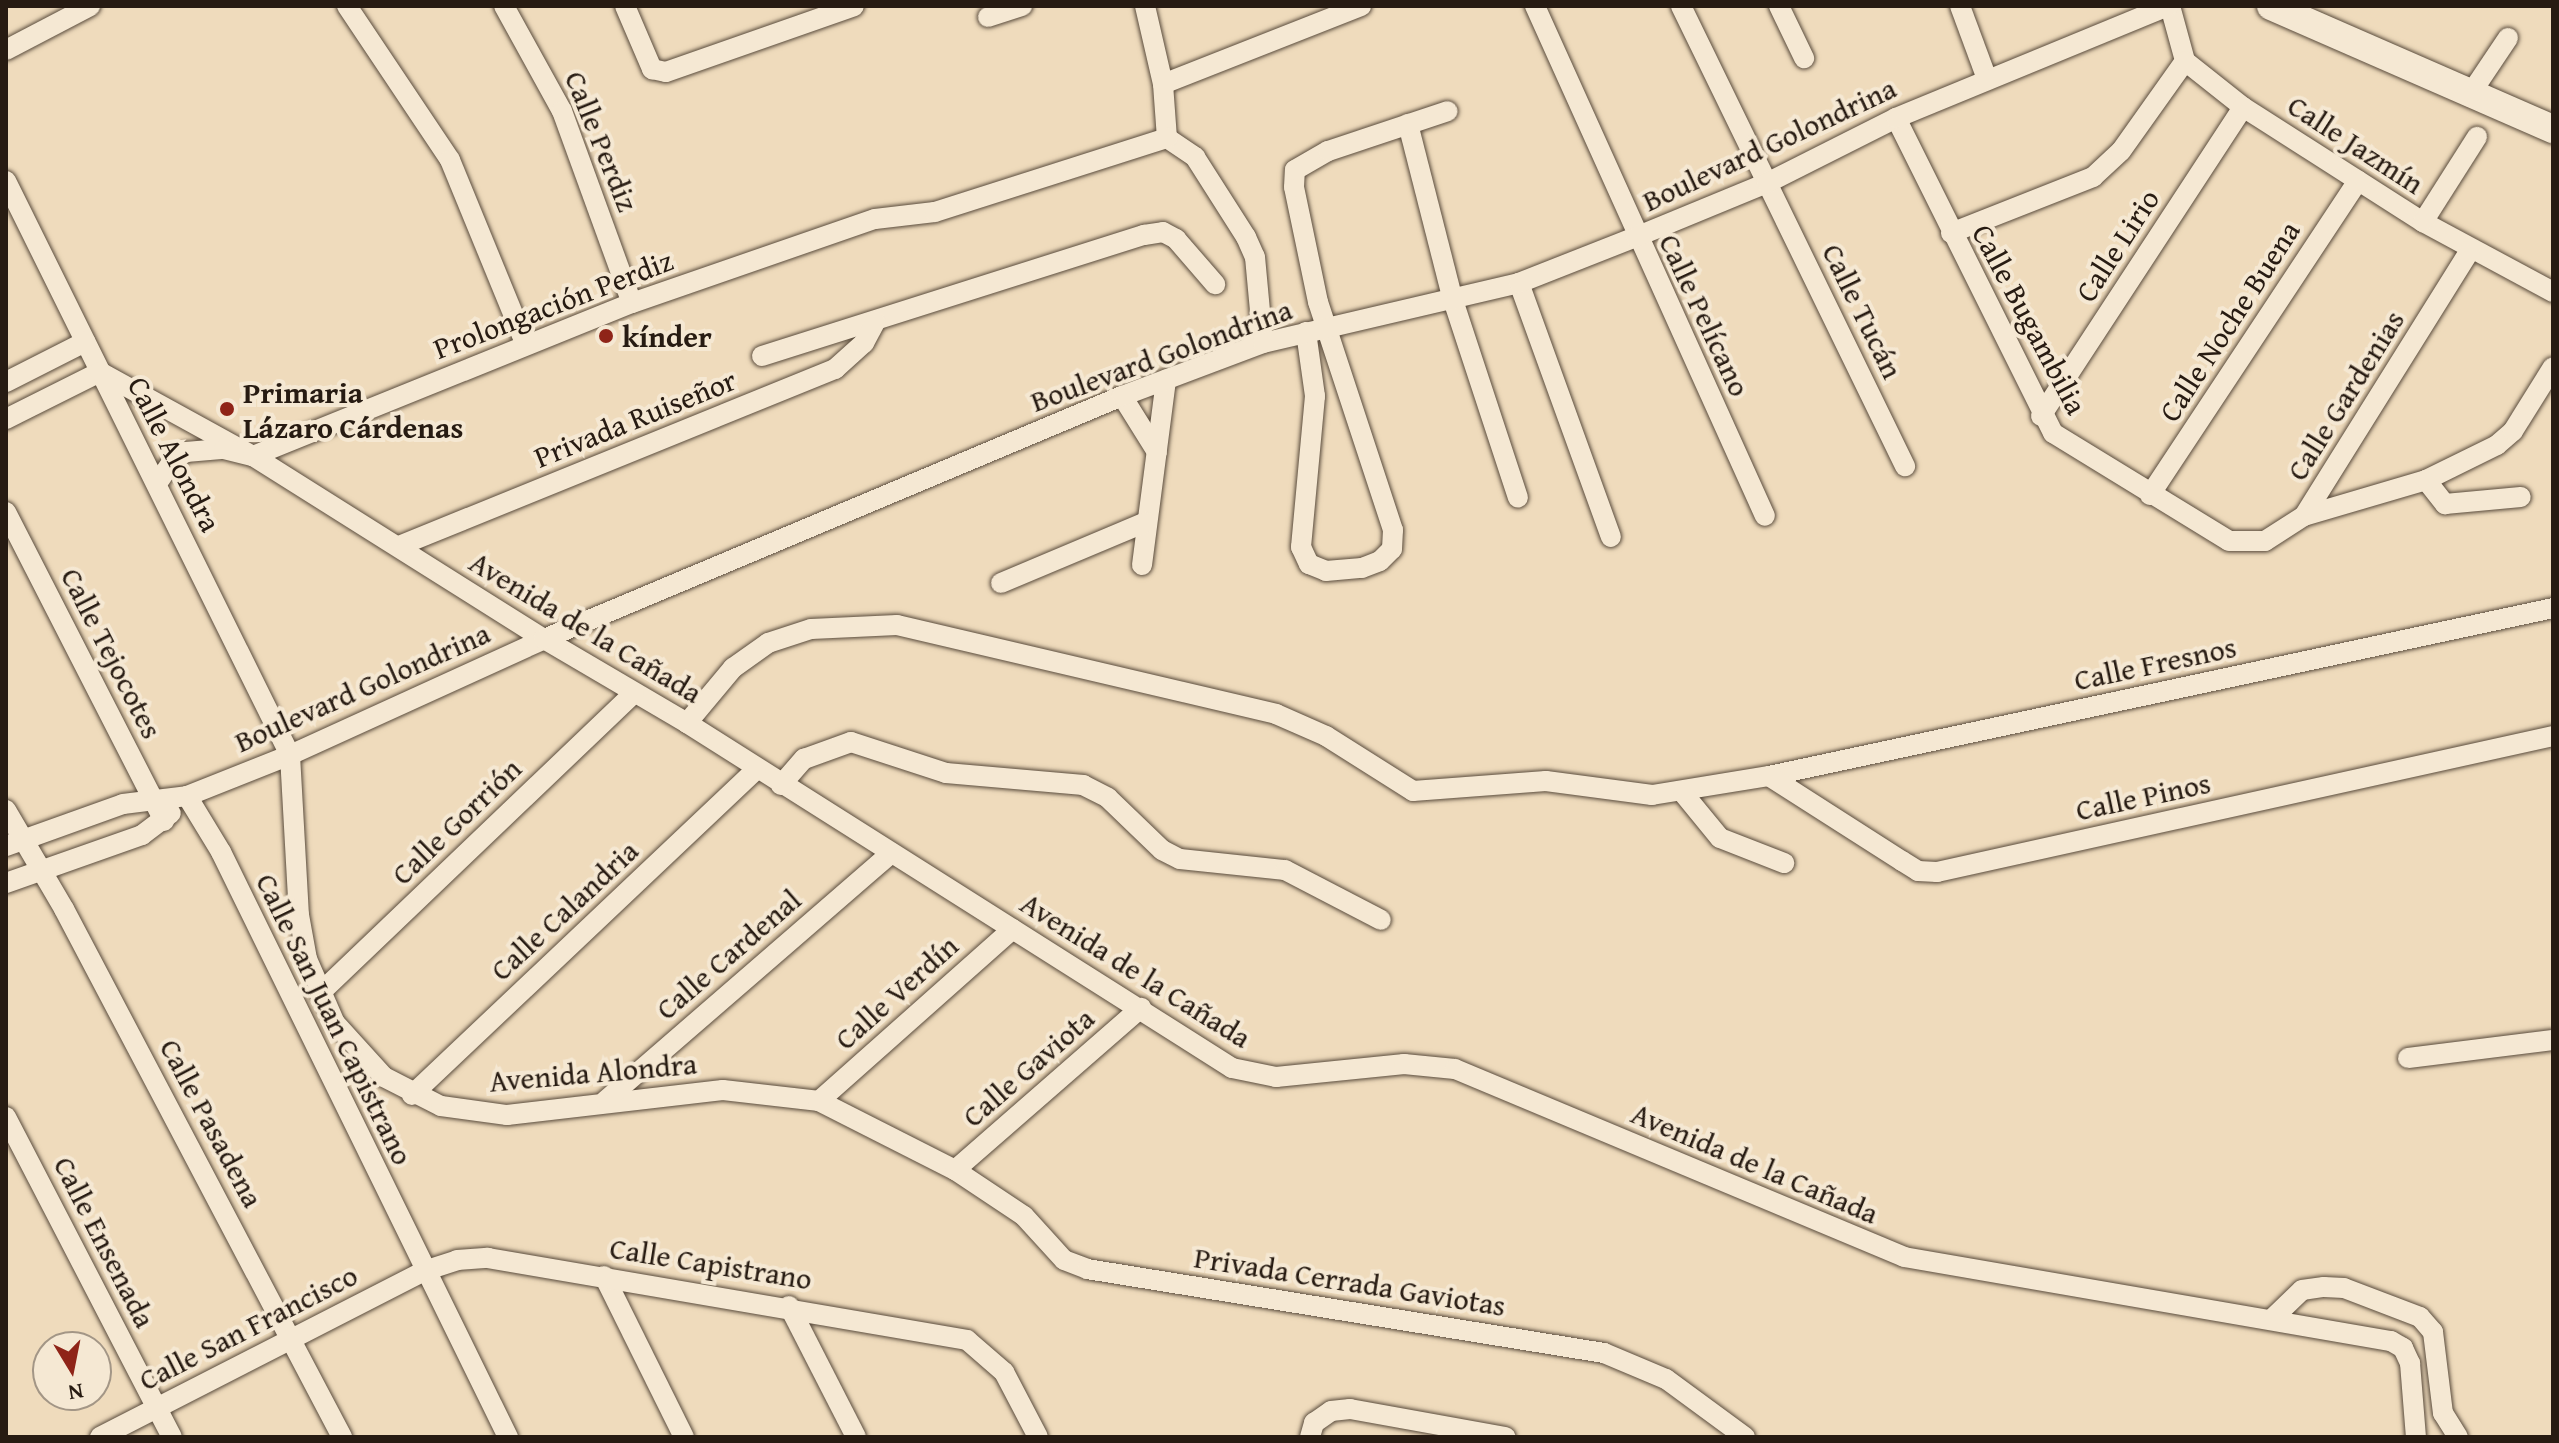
<!DOCTYPE html>
<html>
<head>
<meta charset="utf-8">
<style>
  body { margin:0 }
  #map { position:relative; width:2559px; height:1443px; overflow:hidden; background:#efdbbc; font-family:"Gentium Book Plus",serif }
  div>[style] { position:absolute }
  .roads { filter:drop-shadow(0 0 2px #594b3c) drop-shadow(0 0 2px #594b3c) }
  .street>* { height:20px; margin:-10px; padding:0 10px; transform-origin:10px; border-radius:10px; background:#f5e8d3 }
  .secondary>* { height:28px; margin:-14px; padding:0 14px; transform-origin:14px; border-radius:14px; background:#f5e8d3 }
  .dots>* { width:22px; height:22px; translate:-50% -50%; box-sizing:border-box; border:4px solid #f5e8d3; border-radius:50% }
  span { translate:-50% -50%; white-space:nowrap; text-align:center; line-height:1.15; -webkit-text-stroke:8px #f5e8d3; paint-order:stroke }
  .street-label { font-size:30px; color:#271b12 }
  .poi-label { font-size:30px; color:#271b12; font-weight:700 }
  .left { translate:0 -50%; text-align:left }
  .frame { position:absolute; inset:0; border:8px solid #271b12; pointer-events:none }
  .north { position:absolute; left:32px; top:1331px; width:80px; height:80px; box-sizing:border-box; background:#f5e8d3; border:2px solid #a39686; border-radius:50%; rotate:170deg; font-size:22px; font-weight:700; line-height:32px; text-align:center; color:#271b12 }
  .north::after { content:''; display:block; margin:auto; width:28px; height:36px; background:#8f2418; clip-path:polygon(50% 0,100% 100%,50% 72%,0 100%) }
</style>
</head>
<body>
<div id="map">
  <div class="roads">
    <div class="street">
      <div style="left:347px;top:6px;width:185px;rotate:56.2deg"></div>
      <div style="left:450px;top:160px;width:198px;rotate:67.7deg"></div>
      <div style="left:504px;top:6px;width:120px;rotate:61.1deg"></div>
      <div style="left:562px;top:111px;width:204px;rotate:70deg"></div>
      <div style="left:625px;top:6px;width:69px;rotate:66.8deg"></div>
      <div style="left:652px;top:69px;width:14px;rotate:12deg"></div>
      <div style="left:666px;top:72px;width:199px;rotate:-19.3deg"></div>
      <div style="left:1145px;top:6px;width:80px;rotate:77deg"></div>
      <div style="left:1163px;top:84px;width:54px;rotate:85.8deg"></div>
      <div style="left:1167px;top:138px;width:34px;rotate:34deg"></div>
      <div style="left:1195px;top:157px;width:95px;rotate:57.5deg"></div>
      <div style="left:1246px;top:237px;width:22px;rotate:66deg"></div>
      <div style="left:1255px;top:257px;width:86px;rotate:84.7deg"></div>
      <div style="left:1535px;top:6px;width:559px;rotate:65.73deg"></div>
      <div style="left:1681px;top:6px;width:512px;rotate:64.04deg"></div>
      <div style="left:1779px;top:6px;width:58px;rotate:64.3deg"></div>
      <div style="left:1960px;top:6px;width:78px;rotate:69.7deg"></div>
      <div style="left:2170px;top:6px;width:57px;rotate:74.7deg"></div>
      <div style="left:2185px;top:61px;width:74px;rotate:38.4deg"></div>
      <div style="left:2243px;top:107px;width:214px;rotate:32.6deg"></div>
      <div style="left:2423px;top:222px;width:148px;rotate:28.3deg"></div>
      <div style="left:988px;top:17px;width:36px;rotate:-18deg"></div>
      <div style="left:6px;top:50px;width:95px;rotate:-27.6deg"></div>
      <div style="left:1163px;top:84px;width:213px;rotate:-21.5deg"></div>
      <div style="left:2469px;top:96px;width:70px;rotate:-56.1deg"></div>
      <div style="left:1896px;top:118px;width:352px;rotate:63.5deg"></div>
      <div style="left:2053px;top:433px;width:206px;rotate:31.5deg"></div>
      <div style="left:2229px;top:541px;width:36px"></div>
      <div style="left:2265px;top:541px;width:46px;rotate:-32.7deg"></div>
      <div style="left:2304px;top:516px;width:315px;rotate:-58deg"></div>
      <div style="left:1408px;top:124px;width:182px;rotate:75.7deg"></div>
      <div style="left:1453px;top:300px;width:208px;rotate:71.8deg"></div>
      <div style="left:6px;top:181px;width:640px;rotate:63.68deg"></div>
      <div style="left:290px;top:755px;width:160px;rotate:86.8deg"></div>
      <div style="left:299px;top:915px;width:45px;rotate:79.7deg"></div>
      <div style="left:307px;top:959px;width:70px;rotate:66.4deg"></div>
      <div style="left:335px;top:1023px;width:73px;rotate:47.8deg"></div>
      <div style="left:384px;top:1077px;width:64px;rotate:27deg"></div>
      <div style="left:441px;top:1106px;width:67px;rotate:7.8deg"></div>
      <div style="left:507px;top:1115px;width:217px;rotate:-6.6deg"></div>
      <div style="left:723px;top:1090px;width:97px;rotate:6.5deg"></div>
      <div style="left:819px;top:1101px;width:153px;rotate:26.9deg"></div>
      <div style="left:955px;top:1170px;width:83px;rotate:33.7deg"></div>
      <div style="left:1024px;top:1216px;width:59px;rotate:47.7deg"></div>
      <div style="left:1064px;top:1260px;width:25px;rotate:21deg"></div>
      <div style="left:1087px;top:1269px;width:524px;rotate:9.23deg"></div>
      <div style="left:1604px;top:1353px;width:67px;rotate:22.8deg"></div>
      <div style="left:1666px;top:1379px;width:98px;rotate:36.3deg"></div>
      <div style="left:2423px;top:222px;width:101px;rotate:-57.6deg"></div>
      <div style="left:1951px;top:233px;width:153px;rotate:-21.5deg"></div>
      <div style="left:2093px;top:177px;width:38px;rotate:-43deg"></div>
      <div style="left:2121px;top:151px;width:110px;rotate:-54.6deg"></div>
      <div style="left:1519px;top:283px;width:270px;rotate:70.1deg"></div>
      <div style="left:1306px;top:332px;width:65px;rotate:82deg"></div>
      <div style="left:1315px;top:396px;width:152px;rotate:95.3deg"></div>
      <div style="left:1301px;top:547px;width:19px;rotate:65deg"></div>
      <div style="left:1309px;top:564px;width:18px;rotate:22deg"></div>
      <div style="left:1326px;top:571px;width:36px;rotate:-5deg"></div>
      <div style="left:1362px;top:568px;width:19px;rotate:-21deg"></div>
      <div style="left:1380px;top:561px;width:17px;rotate:-45deg"></div>
      <div style="left:1392px;top:549px;width:19px;rotate:-87deg"></div>
      <div style="left:1393px;top:530px;width:240px;rotate:-108.2deg"></div>
      <div style="left:1318px;top:302px;width:117px;rotate:-101.8deg"></div>
      <div style="left:1294px;top:187px;width:17px;rotate:-87deg"></div>
      <div style="left:1295px;top:170px;width:38px;rotate:-30deg"></div>
      <div style="left:1328px;top:151px;width:126px;rotate:-18.4deg"></div>
      <div style="left:762px;top:356px;width:401px;rotate:-17.6deg"></div>
      <div style="left:1144px;top:235px;width:19px;rotate:-9deg"></div>
      <div style="left:1163px;top:232px;width:15px;rotate:28deg"></div>
      <div style="left:1176px;top:239px;width:60px;rotate:49.1deg"></div>
      <div style="left:6px;top:382px;width:89px;rotate:-26.9deg"></div>
      <div style="left:1122px;top:396px;width:66px;rotate:58deg"></div>
      <div style="left:2041px;top:416px;width:369px;rotate:-56.8deg"></div>
      <div style="left:6px;top:419px;width:105px;rotate:-26.6deg"></div>
      <div style="left:100px;top:372px;width:175px;rotate:28.8deg"></div>
      <div style="left:253px;top:456px;width:344px;rotate:32.2deg"></div>
      <div style="left:544px;top:639px;width:166px;rotate:30.4deg"></div>
      <div style="left:687px;top:723px;width:645px;rotate:32.33deg"></div>
      <div style="left:1232px;top:1068px;width:45px;rotate:11.6deg"></div>
      <div style="left:1276px;top:1077px;width:129px;rotate:-5.8deg"></div>
      <div style="left:1404px;top:1064px;width:51px;rotate:5.6deg"></div>
      <div style="left:1455px;top:1069px;width:487px;rotate:22.7deg"></div>
      <div style="left:1904px;top:1257px;width:494px;rotate:9.8deg"></div>
      <div style="left:2391px;top:1341px;width:14px;rotate:30deg"></div>
      <div style="left:2403px;top:1348px;width:17px;rotate:65deg"></div>
      <div style="left:2410px;top:1363px;width:74px;rotate:85.4deg"></div>
      <div style="left:2426px;top:480px;width:31px;rotate:52deg"></div>
      <div style="left:2445px;top:504px;width:76px;rotate:-5.3deg"></div>
      <div style="left:158px;top:482px;width:28px;rotate:-55deg"></div>
      <div style="left:174px;top:459px;width:14px;rotate:-30deg"></div>
      <div style="left:186px;top:452px;width:38px;rotate:-5deg"></div>
      <div style="left:224px;top:449px;width:30px;rotate:14deg"></div>
      <div style="left:253px;top:456px;width:409px;rotate:-22deg"></div>
      <div style="left:632px;top:303px;width:257px;rotate:-19.1deg"></div>
      <div style="left:875px;top:219px;width:60px;rotate:-6.7deg"></div>
      <div style="left:935px;top:212px;width:244px;rotate:-17.7deg"></div>
      <div style="left:2150px;top:495px;width:377px;rotate:-56.5deg"></div>
      <div style="left:6px;top:512px;width:347px;rotate:62.9deg"></div>
      <div style="left:2304px;top:516px;width:127px;rotate:-16.4deg"></div>
      <div style="left:2426px;top:480px;width:79px;rotate:-26.2deg"></div>
      <div style="left:2497px;top:445px;width:21px;rotate:-41deg"></div>
      <div style="left:2513px;top:431px;width:75px;rotate:-58deg"></div>
      <div style="left:399px;top:546px;width:471px;rotate:-22.1deg"></div>
      <div style="left:835px;top:369px;width:39px;rotate:-42deg"></div>
      <div style="left:864px;top:343px;width:24px;rotate:-62deg"></div>
      <div style="left:1142px;top:565px;width:187px;rotate:-82.6deg"></div>
      <div style="left:1001px;top:583px;width:157px;rotate:-22.8deg"></div>
      <div style="left:687px;top:723px;width:72px;rotate:-50.1deg"></div>
      <div style="left:733px;top:668px;width:43px;rotate:-35.5deg"></div>
      <div style="left:768px;top:643px;width:45px;rotate:-18deg"></div>
      <div style="left:811px;top:629px;width:86px;rotate:-2.7deg"></div>
      <div style="left:897px;top:625px;width:389px;rotate:13.2deg"></div>
      <div style="left:1276px;top:714px;width:55px;rotate:23.7deg"></div>
      <div style="left:1326px;top:736px;width:103px;rotate:32.3deg"></div>
      <div style="left:1413px;top:791px;width:133px;rotate:-4.3deg"></div>
      <div style="left:1546px;top:781px;width:107px;rotate:7.5deg"></div>
      <div style="left:1652px;top:795px;width:119px;rotate:-9.2deg"></div>
      <div style="left:1769px;top:776px;width:802px;rotate:-12.09deg"></div>
      <div style="left:1769px;top:776px;width:158px;rotate:32.6deg"></div>
      <div style="left:1902px;top:861px;width:19px;rotate:32deg"></div>
      <div style="left:1918px;top:871px;width:19px;rotate:3deg"></div>
      <div style="left:1937px;top:872px;width:631px;rotate:-12.45deg"></div>
      <div style="left:781px;top:785px;width:35px;rotate:-49deg"></div>
      <div style="left:804px;top:759px;width:50px;rotate:-19.9deg"></div>
      <div style="left:851px;top:742px;width:100px;rotate:18.1deg"></div>
      <div style="left:946px;top:773px;width:138px;rotate:5deg"></div>
      <div style="left:1083px;top:785px;width:28px;rotate:27deg"></div>
      <div style="left:1108px;top:798px;width:75px;rotate:43.9deg"></div>
      <div style="left:1162px;top:850px;width:20px;rotate:27deg"></div>
      <div style="left:1180px;top:859px;width:106px;rotate:6deg"></div>
      <div style="left:1285px;top:870px;width:108px;rotate:27.5deg"></div>
      <div style="left:1683px;top:793px;width:58px;rotate:50.6deg"></div>
      <div style="left:1720px;top:838px;width:69px;rotate:21.3deg"></div>
      <div style="left:187px;top:796px;width:66px;rotate:58.7deg"></div>
      <div style="left:221px;top:852px;width:652px;rotate:63.87deg"></div>
      <div style="left:6px;top:810px;width:115px;rotate:59.6deg"></div>
      <div style="left:64px;top:909px;width:597px;rotate:62.23deg"></div>
      <div style="left:6px;top:846px;width:124px;rotate:-19.7deg"></div>
      <div style="left:123px;top:804px;width:64px;rotate:-7.1deg"></div>
      <div style="left:187px;top:796px;width:111px;rotate:-21.7deg"></div>
      <div style="left:290px;top:755px;width:279px;rotate:-24.5deg"></div>
      <div style="left:544px;top:639px;width:627px;rotate:-22.8deg"></div>
      <div style="left:1122px;top:396px;width:151px;rotate:-20.6deg"></div>
      <div style="left:1263px;top:343px;width:263px;rotate:-13.2deg"></div>
      <div style="left:1519px;top:283px;width:126px;rotate:-21.5deg"></div>
      <div style="left:1636px;top:237px;width:142px;rotate:-22.4deg"></div>
      <div style="left:1767px;top:183px;width:144px;rotate:-26.7deg"></div>
      <div style="left:1896px;top:118px;width:294px;rotate:-22.4deg"></div>
      <div style="left:6px;top:883px;width:144px;rotate:-19.4deg"></div>
      <div style="left:142px;top:835px;width:36px;rotate:-37deg"></div>
      <div style="left:320px;top:993px;width:434px;rotate:-43.7deg"></div>
      <div style="left:2408px;top:1058px;width:146px;rotate:-7.1deg"></div>
      <div style="left:412px;top:1095px;width:473px;rotate:-43.4deg"></div>
      <div style="left:605px;top:1101px;width:379px;rotate:-40.9deg"></div>
      <div style="left:819px;top:1101px;width:259px;rotate:-41.6deg"></div>
      <div style="left:6px;top:1117px;width:360px;rotate:62.6deg"></div>
      <div style="left:955px;top:1170px;width:247px;rotate:-41.1deg"></div>
      <div style="left:604px;top:1276px;width:180px;rotate:63.6deg"></div>
      <div style="left:789px;top:1306px;width:147px;rotate:62.9deg"></div>
      <div style="left:2273px;top:1318px;width:40px;rotate:-44deg"></div>
      <div style="left:2302px;top:1290px;width:22px;rotate:-8deg"></div>
      <div style="left:2324px;top:1287px;width:20px;rotate:3deg"></div>
      <div style="left:2344px;top:1288px;width:81px;rotate:20.9deg"></div>
      <div style="left:2420px;top:1317px;width:20px;rotate:49deg"></div>
      <div style="left:2433px;top:1332px;width:82px;rotate:83deg"></div>
      <div style="left:2443px;top:1413px;width:28px;rotate:58deg"></div>
      <div style="left:100px;top:1437px;width:364px;rotate:-27.1deg"></div>
      <div style="left:424px;top:1271px;width:35px;rotate:-18deg"></div>
      <div style="left:457px;top:1260px;width:31px;rotate:-4deg"></div>
      <div style="left:488px;top:1258px;width:486px;rotate:9.7deg"></div>
      <div style="left:967px;top:1340px;width:49px;rotate:40.9deg"></div>
      <div style="left:1004px;top:1372px;width:73px;rotate:62.4deg"></div>
      <div style="left:1310px;top:1437px;width:15px;rotate:-74deg"></div>
      <div style="left:1314px;top:1423px;width:21px;rotate:-35deg"></div>
      <div style="left:1331px;top:1411px;width:19px;rotate:-6deg"></div>
      <div style="left:1350px;top:1409px;width:158px;rotate:10.2deg"></div>
    </div>
    <div class="secondary">
      <div style="left:2271px;top:6px;width:308px;rotate:23.6deg"></div>
    </div>
  </div>
  <div class="dots">
    <div style="left:606px;top:336px;background:#8f2418"></div>
    <div style="left:227px;top:409px;background:#8f2418"></div>
  </div>
  <div class="street-label">
    <span style="left:602px;top:141px;rotate:68deg">Calle Perdiz</span>
    <span style="left:1769px;top:144px;rotate:-25deg">Boulevard Golondrina</span>
    <span style="left:2356px;top:144px;rotate:33deg">Calle Jazmín</span>
    <span style="left:2117px;top:245px;rotate:-57deg">Calle Lirio</span>
    <span style="left:553px;top:304px;rotate:-21deg">Prolongación Perdiz</span>
    <span style="left:1863px;top:311px;rotate:64deg">Calle Tucán</span>
    <span style="left:1705px;top:315px;rotate:65deg">Calle Pelícano</span>
    <span style="left:2030px;top:319px;rotate:62deg">Calle Bugambilia</span>
    <span style="left:2229px;top:321px;rotate:-57deg">Calle Noche Buena</span>
    <span style="left:1161px;top:355px;rotate:-20deg">Boulevard Golondrina</span>
    <span style="left:2345px;top:395px;rotate:-58deg">Calle Gardenias</span>
    <span style="left:635px;top:418px;rotate:-22deg">Privada Ruiseñor</span>
    <span style="left:175px;top:454px;rotate:63deg">Calle Alondra</span>
    <span style="left:586px;top:627px;rotate:31deg">Avenida de la Cañada</span>
    <span style="left:112px;top:653px;rotate:63deg">Calle Tejocotes</span>
    <span style="left:2155px;top:663px;rotate:-12deg">Calle Fresnos</span>
    <span style="left:362px;top:687px;rotate:-24deg">Boulevard Golondrina</span>
    <span style="left:2143px;top:796px;rotate:-12deg">Calle Pinos</span>
    <span style="left:456px;top:821px;rotate:-44deg">Calle Gorrión</span>
    <span style="left:564px;top:910px;rotate:-43deg">Calle Calandria</span>
    <span style="left:728px;top:954px;rotate:-41deg">Calle Cardenal</span>
    <span style="left:1136px;top:970px;rotate:32deg">Avenida de la Cañada</span>
    <span style="left:896px;top:992px;rotate:-42deg">Calle Verdín</span>
    <span style="left:335px;top:1019px;rotate:64deg">Calle San Juan Capistrano</span>
    <span style="left:1028px;top:1067px;rotate:-41deg">Calle Gaviota</span>
    <span style="left:593px;top:1072px;rotate:-5deg">Avenida Alondra</span>
    <span style="left:212px;top:1123px;rotate:62deg">Calle Pasadena</span>
    <span style="left:1755px;top:1163px;rotate:23deg">Avenida de la Cañada</span>
    <span style="left:105px;top:1242px;rotate:63deg">Calle Ensenada</span>
    <span style="left:711px;top:1263px;rotate:9deg">Calle Capistrano</span>
    <span style="left:1350px;top:1281px;rotate:9deg">Privada Cerrada Gaviotas</span>
    <span style="left:248px;top:1327px;rotate:-27deg">Calle San Francisco</span>
  </div>
  <div class="poi-label">
    <span class="left" style="left:622px;top:336px">kínder</span>
    <span class="left" style="left:243px;top:409px">Primaria<br>Lázaro Cárdenas</span>
  </div>
  <div class="frame"></div>
  <div class="north">N</div>
</div>
</body>
</html>
